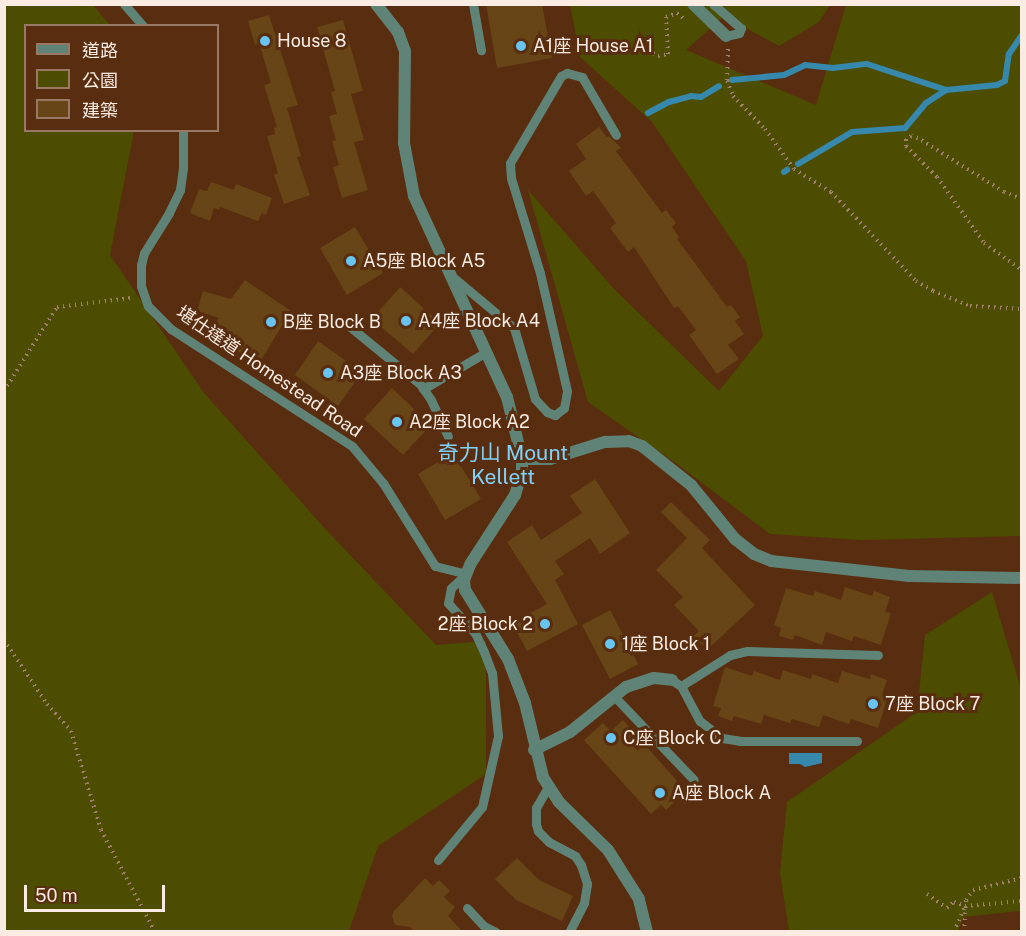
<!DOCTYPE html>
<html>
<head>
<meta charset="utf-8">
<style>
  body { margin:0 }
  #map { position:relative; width:1026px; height:936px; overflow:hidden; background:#592d0f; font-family:"Public Sans","Noto Sans TC",sans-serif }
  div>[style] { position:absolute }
  .green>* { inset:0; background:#4c4d00 }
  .water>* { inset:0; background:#3688ad }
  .stream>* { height:6px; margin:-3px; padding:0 3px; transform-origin:3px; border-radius:3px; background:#3688ad }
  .building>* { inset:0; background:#674516 }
  .path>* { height:4px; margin-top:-2px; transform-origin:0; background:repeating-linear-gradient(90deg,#9f806c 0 1.5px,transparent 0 6px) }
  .service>* { height:9px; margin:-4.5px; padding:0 4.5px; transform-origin:4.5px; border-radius:4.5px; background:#608377 }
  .minor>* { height:12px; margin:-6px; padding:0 6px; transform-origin:6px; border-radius:6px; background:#608377 }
  .tertiary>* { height:12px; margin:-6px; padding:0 6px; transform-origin:6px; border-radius:6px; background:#608377 }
  .dots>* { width:16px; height:16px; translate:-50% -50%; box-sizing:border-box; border:3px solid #592d0f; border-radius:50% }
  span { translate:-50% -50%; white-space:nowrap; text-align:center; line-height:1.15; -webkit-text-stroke:6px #592d0f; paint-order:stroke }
  .poi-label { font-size:18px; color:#faece3 }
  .left { translate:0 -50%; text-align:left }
  .right { translate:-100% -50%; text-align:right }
  .street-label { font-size:18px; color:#faece3 }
  .quarter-label { font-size:21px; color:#7fd2fb }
  .frame { position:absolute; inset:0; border:6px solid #faece3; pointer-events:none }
  .legend { position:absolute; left:24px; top:24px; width:195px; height:108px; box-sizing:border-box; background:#592d0f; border:2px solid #997964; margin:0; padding:8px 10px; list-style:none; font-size:18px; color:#faece3 }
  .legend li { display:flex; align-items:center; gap:12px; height:30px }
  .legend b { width:30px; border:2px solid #997964 }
  .scale { position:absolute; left:24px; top:885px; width:141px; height:27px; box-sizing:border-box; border:3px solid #faece3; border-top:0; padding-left:8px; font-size:18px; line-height:21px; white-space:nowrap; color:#faece3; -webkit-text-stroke:4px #592d0f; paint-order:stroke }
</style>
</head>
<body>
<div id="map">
  <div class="green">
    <div style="clip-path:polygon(5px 5px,93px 5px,110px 25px,26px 26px,26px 130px,134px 131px,110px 255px,204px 393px,328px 532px,436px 645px,486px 641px,486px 774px,378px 846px,349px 931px,5px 932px)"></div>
    <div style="clip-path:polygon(570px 5px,830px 5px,819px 22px,779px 46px,724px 16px,686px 50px,816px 105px,846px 5px,1021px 5px,1021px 536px,862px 540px,770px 534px,677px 464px,588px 402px,528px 190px,613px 288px,719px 391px,763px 336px,746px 261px,652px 122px,580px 57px)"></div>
    <div style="clip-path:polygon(992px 592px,1021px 689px,1021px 911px,963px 917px,958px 931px,789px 931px,780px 873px,787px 802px,917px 712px,925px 635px)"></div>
  </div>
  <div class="water">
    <div style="clip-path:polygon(789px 753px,822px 753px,822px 763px,805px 767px,800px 764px,789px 764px)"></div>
  </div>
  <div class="stream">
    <div style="left:732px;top:80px;width:52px;rotate:-5.5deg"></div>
    <div style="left:784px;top:75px;width:23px;rotate:-25deg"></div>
    <div style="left:805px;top:65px;width:28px;rotate:6deg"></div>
    <div style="left:833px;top:68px;width:34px;rotate:-7deg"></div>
    <div style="left:867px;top:64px;width:83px;rotate:18.2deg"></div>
    <div style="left:946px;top:90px;width:51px;rotate:-5.6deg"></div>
    <div style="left:997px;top:85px;width:9px;rotate:-27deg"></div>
    <div style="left:1005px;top:81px;width:27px;rotate:-82deg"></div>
    <div style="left:1009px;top:54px;width:23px;rotate:-56deg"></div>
    <div style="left:648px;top:113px;width:24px;rotate:-28deg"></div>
    <div style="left:669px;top:102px;width:23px;rotate:-15deg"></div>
    <div style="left:691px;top:96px;width:10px;rotate:6deg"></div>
    <div style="left:701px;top:97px;width:21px;rotate:-31deg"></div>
    <div style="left:798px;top:164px;width:63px;rotate:-30.7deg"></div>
    <div style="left:852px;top:132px;width:53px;rotate:-4.3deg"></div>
    <div style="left:905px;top:128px;width:33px;rotate:-50deg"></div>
    <div style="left:926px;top:103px;width:24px;rotate:-33deg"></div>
    <div style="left:784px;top:172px;width:4px;rotate:-34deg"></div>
  </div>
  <div class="building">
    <div style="clip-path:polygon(486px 4px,542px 4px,552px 58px,497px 68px)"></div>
    <div style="clip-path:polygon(269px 15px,298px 105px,287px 108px,301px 156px,297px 157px,310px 195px,284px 204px,274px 175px,278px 173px,267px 136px,275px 134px,274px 128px,277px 127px,264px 85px,271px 83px,259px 43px,255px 45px,248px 21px)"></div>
    <div style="clip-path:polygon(343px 20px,363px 91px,351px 94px,364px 140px,354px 142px,368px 190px,342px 198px,333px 167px,339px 165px,332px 141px,336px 140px,329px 116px,337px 114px,331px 92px,335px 91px,317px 27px)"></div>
    <div style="clip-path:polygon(599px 127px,607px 137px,609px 136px,621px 148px,616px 151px,662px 213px,666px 210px,676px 223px,672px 227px,679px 237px,677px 239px,727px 307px,731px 305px,740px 317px,735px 321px,744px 334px,728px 345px,739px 359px,717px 374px,689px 335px,696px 330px,678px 306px,674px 308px,634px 247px,628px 252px,610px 228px,616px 223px,593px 191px,586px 196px,569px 171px,586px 159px,576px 144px)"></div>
    <div style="clip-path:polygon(211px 182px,234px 190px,236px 184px,272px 198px,266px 215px,262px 213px,258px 221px,220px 207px,219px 210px,214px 208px,210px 221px,190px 213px,199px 189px,207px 191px)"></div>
    <div style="clip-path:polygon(355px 227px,383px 273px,347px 295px,320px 248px)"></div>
    <div style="clip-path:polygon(245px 280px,291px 311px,258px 365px,209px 332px,219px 318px,197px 311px,203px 291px,231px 299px)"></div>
    <div style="clip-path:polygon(400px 287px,440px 323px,413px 354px,372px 319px)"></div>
    <div style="clip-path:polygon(318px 341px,362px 372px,338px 406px,295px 375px)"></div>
    <div style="clip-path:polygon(392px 388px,431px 425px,403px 455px,364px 419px)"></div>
    <div style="clip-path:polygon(453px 453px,481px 499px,445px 520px,418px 474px)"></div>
    <div style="clip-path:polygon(595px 479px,630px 533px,600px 554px,590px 538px,555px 561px,564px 574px,555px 580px,578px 624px,527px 651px,512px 623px,547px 604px,507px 542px,532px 525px,541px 540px,582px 513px,570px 496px)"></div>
    <div style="clip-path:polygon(671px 502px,710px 540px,702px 548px,755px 605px,707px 650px,694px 636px,699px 631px,674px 605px,683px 597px,656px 570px,687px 538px,661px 512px)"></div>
    <div style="clip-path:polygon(845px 587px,872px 596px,874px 591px,890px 597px,885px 612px,891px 613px,881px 645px,854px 636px,852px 641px,826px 632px,822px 645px,795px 635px,793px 640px,779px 636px,781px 628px,774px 625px,786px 588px,813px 596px,815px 591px,841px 600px)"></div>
    <div style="clip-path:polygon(610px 610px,638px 664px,610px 679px,582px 625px)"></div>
    <div style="clip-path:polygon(725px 667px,752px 676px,754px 671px,780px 680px,783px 670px,811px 679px,812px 674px,838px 683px,842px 671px,870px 679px,871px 674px,887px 680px,882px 695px,888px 696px,878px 728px,851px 719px,849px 724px,823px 715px,819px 727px,792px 719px,790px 723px,764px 715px,761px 724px,734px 716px,732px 721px,718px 716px,721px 708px,713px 706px)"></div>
    <div style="clip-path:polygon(623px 720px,686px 791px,666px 810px,661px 805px,651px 814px,584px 740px,603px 723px,611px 731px)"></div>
    <div style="clip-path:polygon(517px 858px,539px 880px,573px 896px,562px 921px,516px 900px,495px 879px)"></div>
    <div style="clip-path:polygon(425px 878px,433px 886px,439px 880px,450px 891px,444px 897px,455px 907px,448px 916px,463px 932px,415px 932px,410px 927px,395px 925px,392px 916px,394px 911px)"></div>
  </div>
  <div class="path">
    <div style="left:643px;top:47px;width:17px;rotate:31deg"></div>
    <div style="left:658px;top:56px;width:10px;rotate:-11deg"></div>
    <div style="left:668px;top:54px;width:37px;rotate:-93deg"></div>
    <div style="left:666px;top:17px;width:12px;rotate:-20deg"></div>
    <div style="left:677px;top:13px;width:8px;rotate:40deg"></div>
    <div style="left:728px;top:49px;width:32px;rotate:92deg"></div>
    <div style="left:727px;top:81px;width:16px;rotate:68deg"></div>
    <div style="left:733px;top:96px;width:46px;rotate:45.9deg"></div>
    <div style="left:765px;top:129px;width:49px;rotate:54.1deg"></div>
    <div style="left:794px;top:169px;width:44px;rotate:31.9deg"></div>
    <div style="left:831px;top:192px;width:123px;rotate:46.3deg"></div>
    <div style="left:916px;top:281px;width:20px;rotate:30deg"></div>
    <div style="left:933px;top:291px;width:40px;rotate:22deg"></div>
    <div style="left:970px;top:306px;width:52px;rotate:3.3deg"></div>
    <div style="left:1022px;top:199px;width:19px;rotate:-159deg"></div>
    <div style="left:1004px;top:192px;width:102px;rotate:-147.9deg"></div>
    <div style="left:918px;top:138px;width:7px;rotate:-164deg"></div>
    <div style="left:911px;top:136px;width:6px;rotate:149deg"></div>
    <div style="left:906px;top:139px;width:7px;rotate:90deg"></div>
    <div style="left:906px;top:146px;width:44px;rotate:45deg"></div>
    <div style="left:937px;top:177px;width:81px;rotate:54.5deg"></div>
    <div style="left:984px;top:243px;width:47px;rotate:35.4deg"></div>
    <div style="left:4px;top:391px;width:99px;rotate:-57.8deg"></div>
    <div style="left:57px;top:307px;width:75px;rotate:-6.9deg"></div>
    <div style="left:4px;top:640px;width:77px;rotate:56.1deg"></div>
    <div style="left:47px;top:704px;width:36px;rotate:48deg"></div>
    <div style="left:71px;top:731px;width:103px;rotate:73.1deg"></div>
    <div style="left:101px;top:830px;width:115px;rotate:62.1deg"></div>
    <div style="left:927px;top:894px;width:24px;rotate:35deg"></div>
    <div style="left:947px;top:908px;width:9px;rotate:-41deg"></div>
    <div style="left:954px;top:902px;width:12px;rotate:20deg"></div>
    <div style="left:954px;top:932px;width:28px;rotate:-67deg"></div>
    <div style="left:965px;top:906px;width:57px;rotate:-5deg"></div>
    <div style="left:964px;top:932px;width:32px;rotate:-86deg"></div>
    <div style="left:966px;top:900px;width:12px;rotate:-55deg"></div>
    <div style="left:973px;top:890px;width:50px;rotate:-13.8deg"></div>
  </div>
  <div class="service">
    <div style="left:124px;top:4px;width:29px;rotate:49deg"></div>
    <div style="left:473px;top:4px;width:47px;rotate:80.1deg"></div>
    <div style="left:713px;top:4px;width:37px;rotate:41deg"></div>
    <div style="left:741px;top:28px;width:5px;rotate:112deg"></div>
    <div style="left:739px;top:33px;width:13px;rotate:167deg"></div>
    <div style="left:183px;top:130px;width:38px;rotate:90deg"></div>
    <div style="left:183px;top:168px;width:22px;rotate:98deg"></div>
    <div style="left:180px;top:190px;width:25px;rotate:116deg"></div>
    <div style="left:169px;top:213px;width:47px;rotate:122deg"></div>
    <div style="left:144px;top:253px;width:12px;rotate:104deg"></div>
    <div style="left:141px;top:265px;width:21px;rotate:90deg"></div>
    <div style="left:141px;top:286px;width:21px;rotate:71deg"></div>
    <div style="left:148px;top:306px;width:33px;rotate:45deg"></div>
    <div style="left:171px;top:329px;width:216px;rotate:32.9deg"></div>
    <div style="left:352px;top:446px;width:48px;rotate:50deg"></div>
    <div style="left:383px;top:483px;width:98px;rotate:57.9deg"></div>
    <div style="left:435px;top:566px;width:32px;rotate:14deg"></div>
    <div style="left:454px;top:278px;width:78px;rotate:39.8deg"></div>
    <div style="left:514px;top:328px;width:74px;rotate:73.5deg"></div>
    <div style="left:535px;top:399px;width:18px;rotate:47deg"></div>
    <div style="left:547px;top:412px;width:9px;rotate:21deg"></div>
    <div style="left:555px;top:415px;width:11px;rotate:-38deg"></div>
    <div style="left:564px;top:408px;width:17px;rotate:-80deg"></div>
    <div style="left:567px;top:391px;width:121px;rotate:-102.9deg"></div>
    <div style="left:540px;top:273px;width:99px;rotate:-107deg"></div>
    <div style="left:511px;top:178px;width:15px;rotate:-94deg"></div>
    <div style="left:510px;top:163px;width:101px;rotate:-59.6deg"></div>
    <div style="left:561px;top:76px;width:7px;rotate:-27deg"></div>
    <div style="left:567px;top:73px;width:16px;rotate:15deg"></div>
    <div style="left:582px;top:77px;width:67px;rotate:59.6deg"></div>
    <div style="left:343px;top:321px;width:99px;rotate:39.3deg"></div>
    <div style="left:420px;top:384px;width:19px;rotate:55deg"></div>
    <div style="left:431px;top:400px;width:40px;rotate:65deg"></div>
    <div style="left:423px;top:389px;width:73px;rotate:-30.4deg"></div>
    <div style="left:672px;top:680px;width:11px;rotate:34deg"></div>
    <div style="left:681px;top:686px;width:40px;rotate:62deg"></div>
    <div style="left:700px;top:721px;width:28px;rotate:38deg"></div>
    <div style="left:722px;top:738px;width:18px;rotate:9deg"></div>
    <div style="left:740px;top:741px;width:117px"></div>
    <div style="left:681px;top:686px;width:58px;rotate:-32.3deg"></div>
    <div style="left:730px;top:655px;width:18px;rotate:-13deg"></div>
    <div style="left:748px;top:651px;width:130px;rotate:1.8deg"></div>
    <div style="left:613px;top:695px;width:117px;rotate:46.4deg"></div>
    <div style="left:548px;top:787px;width:24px;rotate:120deg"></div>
    <div style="left:536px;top:808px;width:16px;rotate:90deg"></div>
    <div style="left:536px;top:824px;width:7px;rotate:74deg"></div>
    <div style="left:538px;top:831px;width:16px;rotate:45deg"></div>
    <div style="left:549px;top:842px;width:30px;rotate:28deg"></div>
    <div style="left:575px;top:856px;width:11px;rotate:56deg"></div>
    <div style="left:581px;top:865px;width:20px;rotate:72deg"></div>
    <div style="left:587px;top:884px;width:19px;rotate:99deg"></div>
    <div style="left:584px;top:903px;width:33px;rotate:117deg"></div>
    <div style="left:438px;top:860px;width:69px;rotate:-50.3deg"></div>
    <div style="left:482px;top:807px;width:73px;rotate:-77.3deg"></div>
    <div style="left:498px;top:736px;width:63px;rotate:-95.4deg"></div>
    <div style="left:492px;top:673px;width:22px;rotate:-111deg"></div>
    <div style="left:484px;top:652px;width:21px;rotate:-115deg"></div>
    <div style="left:475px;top:633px;width:40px;rotate:-132deg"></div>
    <div style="left:448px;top:603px;width:15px;rotate:-79deg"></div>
    <div style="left:451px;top:588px;width:21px;rotate:-43deg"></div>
    <div style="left:467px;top:908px;width:25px;rotate:47deg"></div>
    <div style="left:484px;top:926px;width:13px;rotate:27deg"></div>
  </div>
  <div class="minor">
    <div style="left:693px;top:4px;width:46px;rotate:44.1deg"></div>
    <div style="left:534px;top:750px;width:40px;rotate:-26.6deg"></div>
    <div style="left:570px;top:732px;width:72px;rotate:-38.8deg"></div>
    <div style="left:626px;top:687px;width:29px;rotate:-18deg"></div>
    <div style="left:654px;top:678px;width:18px;rotate:6deg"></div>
    <div style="left:647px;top:932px;width:34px;rotate:-104deg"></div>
    <div style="left:639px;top:899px;width:58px;rotate:-122.3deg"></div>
    <div style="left:608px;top:850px;width:69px;rotate:-135.6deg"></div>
    <div style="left:559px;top:802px;width:30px;rotate:-123deg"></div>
    <div style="left:543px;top:777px;width:76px;rotate:-103.7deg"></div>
    <div style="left:525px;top:703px;width:47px;rotate:-111.1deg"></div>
    <div style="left:508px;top:659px;width:81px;rotate:-121.9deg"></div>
    <div style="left:465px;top:590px;width:10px;rotate:-96deg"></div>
    <div style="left:464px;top:580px;width:18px;rotate:-68deg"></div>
    <div style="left:471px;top:563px;width:81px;rotate:-57.1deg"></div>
    <div style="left:515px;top:495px;width:24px;rotate:-73deg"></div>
    <div style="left:522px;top:472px;width:13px;rotate:-90deg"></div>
    <div style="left:522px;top:459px;width:28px"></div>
    <div style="left:550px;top:459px;width:58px;rotate:-17.2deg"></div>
    <div style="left:605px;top:442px;width:24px;rotate:-2deg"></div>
    <div style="left:629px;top:441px;width:14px;rotate:21deg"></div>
    <div style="left:642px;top:446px;width:63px;rotate:38.5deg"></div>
    <div style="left:691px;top:485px;width:70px;rotate:50.8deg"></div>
    <div style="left:735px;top:539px;width:24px;rotate:38deg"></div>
    <div style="left:754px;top:554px;width:18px;rotate:22deg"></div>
    <div style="left:771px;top:561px;width:139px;rotate:6.2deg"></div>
    <div style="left:909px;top:576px;width:113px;rotate:1deg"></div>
  </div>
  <div class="tertiary">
    <div style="left:376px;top:4px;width:36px;rotate:52deg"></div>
    <div style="left:398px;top:32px;width:20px;rotate:70deg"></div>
    <div style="left:405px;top:51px;width:92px;rotate:90.6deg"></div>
    <div style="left:404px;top:143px;width:54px;rotate:79.3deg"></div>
    <div style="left:414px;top:196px;width:221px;rotate:65.2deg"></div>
    <div style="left:507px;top:397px;width:64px;rotate:76.4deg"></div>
  </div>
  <div class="dots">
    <div style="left:265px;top:41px;background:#68c4f0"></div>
    <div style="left:521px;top:46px;background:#68c4f0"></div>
    <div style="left:351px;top:261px;background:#68c4f0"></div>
    <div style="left:406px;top:321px;background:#68c4f0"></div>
    <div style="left:271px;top:322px;background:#68c4f0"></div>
    <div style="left:328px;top:373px;background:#68c4f0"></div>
    <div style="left:397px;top:422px;background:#68c4f0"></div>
    <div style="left:545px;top:624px;background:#68c4f0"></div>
    <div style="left:610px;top:644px;background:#68c4f0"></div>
    <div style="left:873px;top:704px;background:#68c4f0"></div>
    <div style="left:611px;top:738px;background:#68c4f0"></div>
    <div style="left:660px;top:793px;background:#68c4f0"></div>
  </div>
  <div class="poi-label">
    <span class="left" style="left:277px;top:41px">House 8</span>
    <span class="left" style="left:533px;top:46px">A1座 House A1</span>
    <span class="left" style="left:363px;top:261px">A5座 Block A5</span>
    <span class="left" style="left:418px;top:321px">A4座 Block A4</span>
    <span class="left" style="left:283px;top:322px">B座 Block B</span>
    <span class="left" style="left:340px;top:373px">A3座 Block A3</span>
    <span class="left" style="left:409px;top:422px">A2座 Block A2</span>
    <span class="right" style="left:533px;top:624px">2座 Block 2</span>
    <span class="left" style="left:622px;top:644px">1座 Block 1</span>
    <span class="left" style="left:885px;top:704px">7座 Block 7</span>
    <span class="left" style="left:623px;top:738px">C座 Block C</span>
    <span class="left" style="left:672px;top:793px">A座 Block A</span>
  </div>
  <div class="street-label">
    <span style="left:269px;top:372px;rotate:34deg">堪仕達道 Homestead Road</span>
  </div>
  <div class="quarter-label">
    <span style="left:503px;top:465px">奇力山 Mount<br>Kellett</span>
  </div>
  <div class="frame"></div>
  <ul class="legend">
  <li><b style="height:8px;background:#608377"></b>道路</li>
  <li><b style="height:16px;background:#4c4d00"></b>公園</li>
  <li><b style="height:16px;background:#674516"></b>建築</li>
  </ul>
  <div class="scale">50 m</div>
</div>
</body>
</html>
